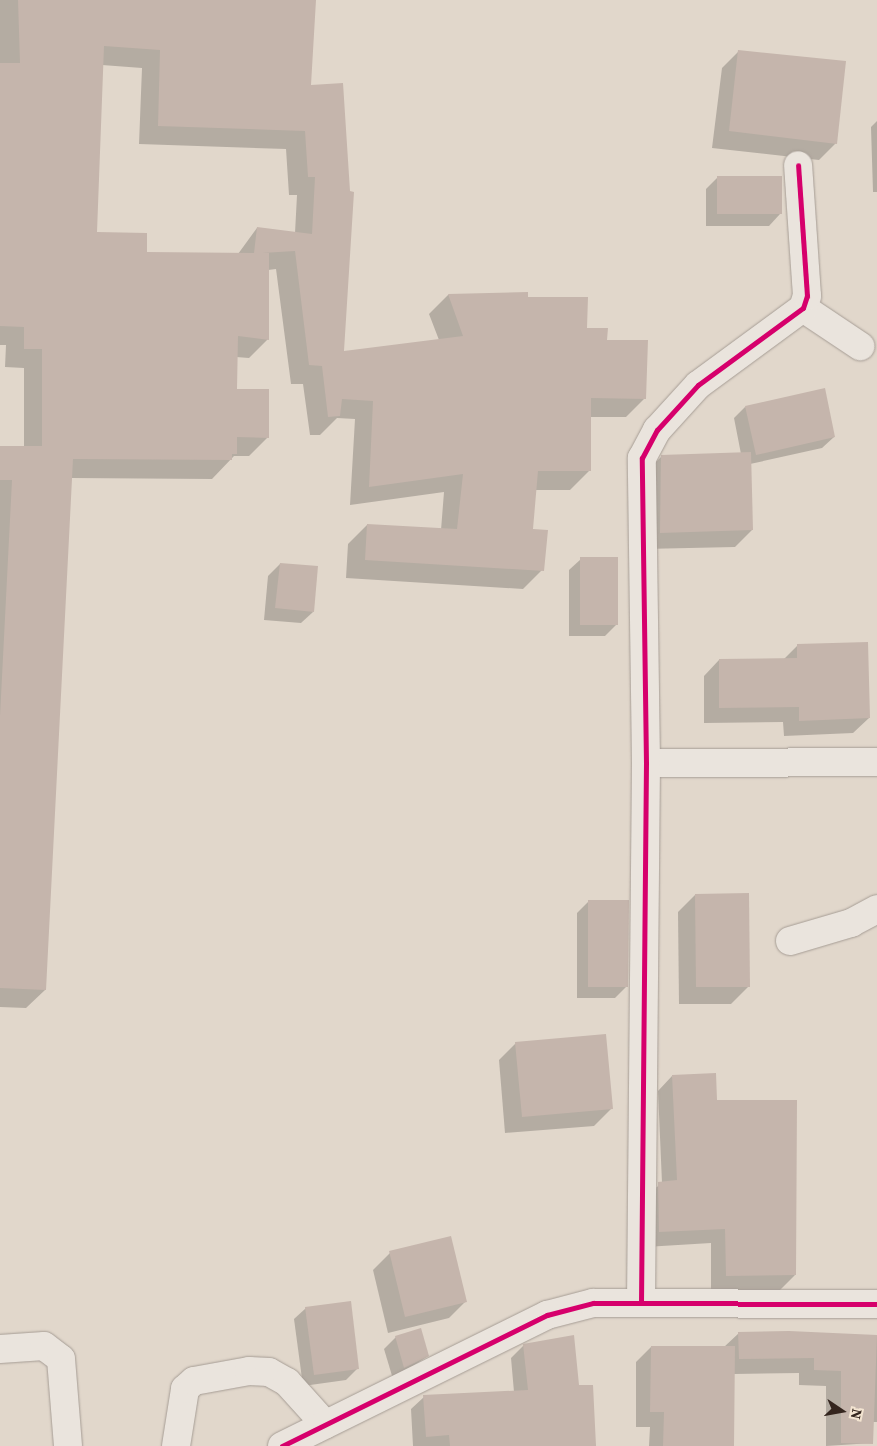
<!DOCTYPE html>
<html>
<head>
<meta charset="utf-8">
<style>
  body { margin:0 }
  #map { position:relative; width:877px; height:1446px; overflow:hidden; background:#e1d7cb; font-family:"Source Serif 4",serif }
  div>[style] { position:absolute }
  .shadow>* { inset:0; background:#0003 }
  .building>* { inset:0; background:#c5b5ac }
  .roads { filter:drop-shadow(0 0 1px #a69d95) drop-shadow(0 0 1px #a69d95) }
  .minor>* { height:28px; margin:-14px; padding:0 14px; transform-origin:14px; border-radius:14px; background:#eae4dd }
  .cycleway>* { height:5px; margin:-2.5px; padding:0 2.5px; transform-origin:2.5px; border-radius:2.5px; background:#d6006c }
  span { translate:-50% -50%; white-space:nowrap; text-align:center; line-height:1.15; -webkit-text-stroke:4px #f3e4d1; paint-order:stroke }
  .north { position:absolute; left:817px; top:1386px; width:50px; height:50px; -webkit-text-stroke:4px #f3e4d1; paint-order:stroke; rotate:102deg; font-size:14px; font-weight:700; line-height:20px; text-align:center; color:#34251e }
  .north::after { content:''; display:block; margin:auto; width:18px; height:22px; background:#34251e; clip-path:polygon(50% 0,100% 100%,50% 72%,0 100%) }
</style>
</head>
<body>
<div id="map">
  <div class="shadow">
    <div style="clip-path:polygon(evenodd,0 0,314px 0,310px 86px,343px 353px,439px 340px,429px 314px,448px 295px,527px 293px,527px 298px,606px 341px,645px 398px,626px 417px,590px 417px,589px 471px,570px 490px,535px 490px,532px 530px,542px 570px,523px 589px,346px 578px,348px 544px,367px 525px,441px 530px,444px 492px,350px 505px,355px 419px,337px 418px,320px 435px,310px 435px,303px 384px,291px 384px,276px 269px,268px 270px,268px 339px,249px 358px,236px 357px,236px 390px,268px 437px,249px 456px,234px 456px,212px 479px,71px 478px,45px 990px,26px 1008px,0 1007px,0 447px,24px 447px,24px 368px,5px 367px,6px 345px,0 345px,0 0,102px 65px,142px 68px,139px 144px,286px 149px,289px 195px,297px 195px,295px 233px,257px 228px,238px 254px,145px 253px,96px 234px,102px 65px)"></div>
    <div style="clip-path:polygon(739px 51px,836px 143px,819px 160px,712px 148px,722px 68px)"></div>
    <div style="clip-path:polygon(877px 121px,877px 192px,873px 192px,871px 127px)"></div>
    <div style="clip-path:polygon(718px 177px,780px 214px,769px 226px,706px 226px,706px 189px)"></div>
    <div style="clip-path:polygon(745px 407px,834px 437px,822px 448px,750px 464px,752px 530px,735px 547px,643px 549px,645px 473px,662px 456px,741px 454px,734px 418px)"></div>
    <div style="clip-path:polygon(581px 559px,617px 624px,605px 636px,569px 636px,569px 570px)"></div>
    <div style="clip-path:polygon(280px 564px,313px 612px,301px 623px,264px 620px,268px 576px)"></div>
    <div style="clip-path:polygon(797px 646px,869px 718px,853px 733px,784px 736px,783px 722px,704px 723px,704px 676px,719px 660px,784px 659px)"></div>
    <div style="clip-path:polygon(695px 895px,748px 987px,731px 1004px,679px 1004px,678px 912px)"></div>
    <div style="clip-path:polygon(589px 901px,627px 986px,615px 998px,577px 998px,577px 913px)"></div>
    <div style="clip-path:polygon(516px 1043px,611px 1109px,594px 1126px,505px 1133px,499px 1060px)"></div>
    <div style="clip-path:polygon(672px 1076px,795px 1275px,780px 1290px,711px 1291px,711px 1243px,645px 1247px,643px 1198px,662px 1183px,658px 1091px)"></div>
    <div style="clip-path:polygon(390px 1253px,466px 1301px,449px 1318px,388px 1333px,373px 1270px)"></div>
    <div style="clip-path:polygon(306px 1308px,358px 1368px,346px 1380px,303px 1386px,294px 1319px)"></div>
    <div style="clip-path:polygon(739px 1333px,877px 1336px,877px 1422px,873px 1422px,872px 1443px,826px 1446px,826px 1386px,799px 1385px,799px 1373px,734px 1374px,733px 1446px,649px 1446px,650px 1427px,636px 1427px,636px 1362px,651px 1347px,724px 1347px)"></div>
    <div style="clip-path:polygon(396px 1337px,428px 1356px,393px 1379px,384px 1349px)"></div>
    <div style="clip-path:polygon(524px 1345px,578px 1387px,596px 1446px,413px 1446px,411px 1409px,424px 1397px,514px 1392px,511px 1358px)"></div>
  </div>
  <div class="building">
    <div style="clip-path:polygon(evenodd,18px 0,316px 0,311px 85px,343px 83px,350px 191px,354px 192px,344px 351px,463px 336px,448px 294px,528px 292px,528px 297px,588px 297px,587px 328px,608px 328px,607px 340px,648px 340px,646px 399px,591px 398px,591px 471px,538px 471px,533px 529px,548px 530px,544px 571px,365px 560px,367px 524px,457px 529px,463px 474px,369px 487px,373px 401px,342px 399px,340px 416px,328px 417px,322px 366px,309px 365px,295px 251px,262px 253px,269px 253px,269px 340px,238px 336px,237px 389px,269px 389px,269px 438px,237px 437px,237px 454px,232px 454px,232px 460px,73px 459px,46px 990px,0 988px,0 716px,12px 480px,0 480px,0 446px,42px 446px,42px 349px,24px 349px,24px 327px,0 326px,0 63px,20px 63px,18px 0,104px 46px,160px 50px,158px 126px,305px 131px,308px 177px,315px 177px,312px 234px,257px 227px,254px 253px,147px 252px,147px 233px,97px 232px,104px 46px)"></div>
    <div style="clip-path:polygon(738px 50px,846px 61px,837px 144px,729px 131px)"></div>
    <div style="clip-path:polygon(717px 176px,782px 176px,782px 214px,717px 214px)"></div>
    <div style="clip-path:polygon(825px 388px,835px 437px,756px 455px,745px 406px)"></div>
    <div style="clip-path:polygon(751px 452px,753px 530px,660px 533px,661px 455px)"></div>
    <div style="clip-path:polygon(580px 557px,618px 557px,618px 625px,580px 625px)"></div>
    <div style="clip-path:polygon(280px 563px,318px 566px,314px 612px,275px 608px)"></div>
    <div style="clip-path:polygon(868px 642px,870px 718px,799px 721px,799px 707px,719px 708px,719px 659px,797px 658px,797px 644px)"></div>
    <div style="clip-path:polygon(749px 893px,750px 987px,696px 987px,695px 894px)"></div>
    <div style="clip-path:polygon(588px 900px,629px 900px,628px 987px,588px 987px)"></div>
    <div style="clip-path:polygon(606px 1034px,613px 1109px,522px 1117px,515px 1042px)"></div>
    <div style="clip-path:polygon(716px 1073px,717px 1100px,797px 1100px,796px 1275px,726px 1276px,725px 1229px,659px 1232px,658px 1182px,677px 1180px,672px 1075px)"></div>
    <div style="clip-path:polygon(451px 1236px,467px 1302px,405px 1317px,389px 1251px)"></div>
    <div style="clip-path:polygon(351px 1301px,359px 1369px,314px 1375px,305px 1307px)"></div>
    <div style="clip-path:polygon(421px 1328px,429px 1356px,404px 1368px,395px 1336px)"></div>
    <div style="clip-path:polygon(789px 1331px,877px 1335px,873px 1444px,841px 1443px,841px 1371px,814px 1370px,814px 1358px,739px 1359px,738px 1332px)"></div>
    <div style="clip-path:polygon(574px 1335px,579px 1385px,593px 1385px,596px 1446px,450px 1446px,449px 1435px,426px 1437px,423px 1395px,528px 1390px,523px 1344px)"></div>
    <div style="clip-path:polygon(651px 1346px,735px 1346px,734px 1446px,663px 1446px,664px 1412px,650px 1412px)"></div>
  </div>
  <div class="roads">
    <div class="minor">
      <div style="left:803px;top:308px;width:69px;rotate:33.7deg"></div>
      <div style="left:646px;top:763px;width:231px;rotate:-0.2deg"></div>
      <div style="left:790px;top:941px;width:64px;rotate:-16.4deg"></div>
      <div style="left:851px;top:923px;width:30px;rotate:-28deg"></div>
      <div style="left:641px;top:1303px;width:540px;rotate:-89.47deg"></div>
      <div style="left:646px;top:763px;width:305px;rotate:-90.8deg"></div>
      <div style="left:642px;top:458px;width:32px;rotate:-62deg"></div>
      <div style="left:657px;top:430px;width:61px;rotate:-47.7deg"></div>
      <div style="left:698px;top:385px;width:130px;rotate:-36.3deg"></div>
      <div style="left:803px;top:308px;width:13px;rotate:-72deg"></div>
      <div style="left:807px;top:296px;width:131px;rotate:-93.9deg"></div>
      <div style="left:0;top:1349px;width:44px;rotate:-3.9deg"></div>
      <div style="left:44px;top:1346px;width:21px;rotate:37deg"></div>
      <div style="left:61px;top:1359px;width:87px;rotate:85.4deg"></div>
      <div style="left:176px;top:1446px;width:58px;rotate:-81deg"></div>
      <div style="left:185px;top:1389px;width:12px;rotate:-42deg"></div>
      <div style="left:194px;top:1381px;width:56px;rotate:-10.3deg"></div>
      <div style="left:249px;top:1371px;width:20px;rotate:3deg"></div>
      <div style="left:269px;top:1372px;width:21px;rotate:29deg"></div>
      <div style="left:287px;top:1382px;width:57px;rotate:47.9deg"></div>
      <div style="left:282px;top:1446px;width:296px;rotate:-26.3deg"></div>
      <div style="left:547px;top:1315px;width:48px;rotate:-14.6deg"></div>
      <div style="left:593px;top:1303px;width:284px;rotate:0.2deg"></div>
    </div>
  </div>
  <div class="cycleway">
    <div style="left:641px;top:1303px;width:540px;rotate:-89.47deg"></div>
    <div style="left:646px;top:763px;width:305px;rotate:-90.8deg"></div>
    <div style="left:642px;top:458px;width:32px;rotate:-62deg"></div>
    <div style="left:657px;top:430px;width:61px;rotate:-47.7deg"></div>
    <div style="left:698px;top:385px;width:130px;rotate:-36.3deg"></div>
    <div style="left:803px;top:308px;width:13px;rotate:-72deg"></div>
    <div style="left:807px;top:296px;width:131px;rotate:-93.9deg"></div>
    <div style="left:282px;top:1446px;width:296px;rotate:-26.3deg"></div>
    <div style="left:547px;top:1315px;width:48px;rotate:-14.6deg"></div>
    <div style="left:593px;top:1303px;width:284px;rotate:0.2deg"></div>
  </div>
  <div class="north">N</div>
</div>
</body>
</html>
